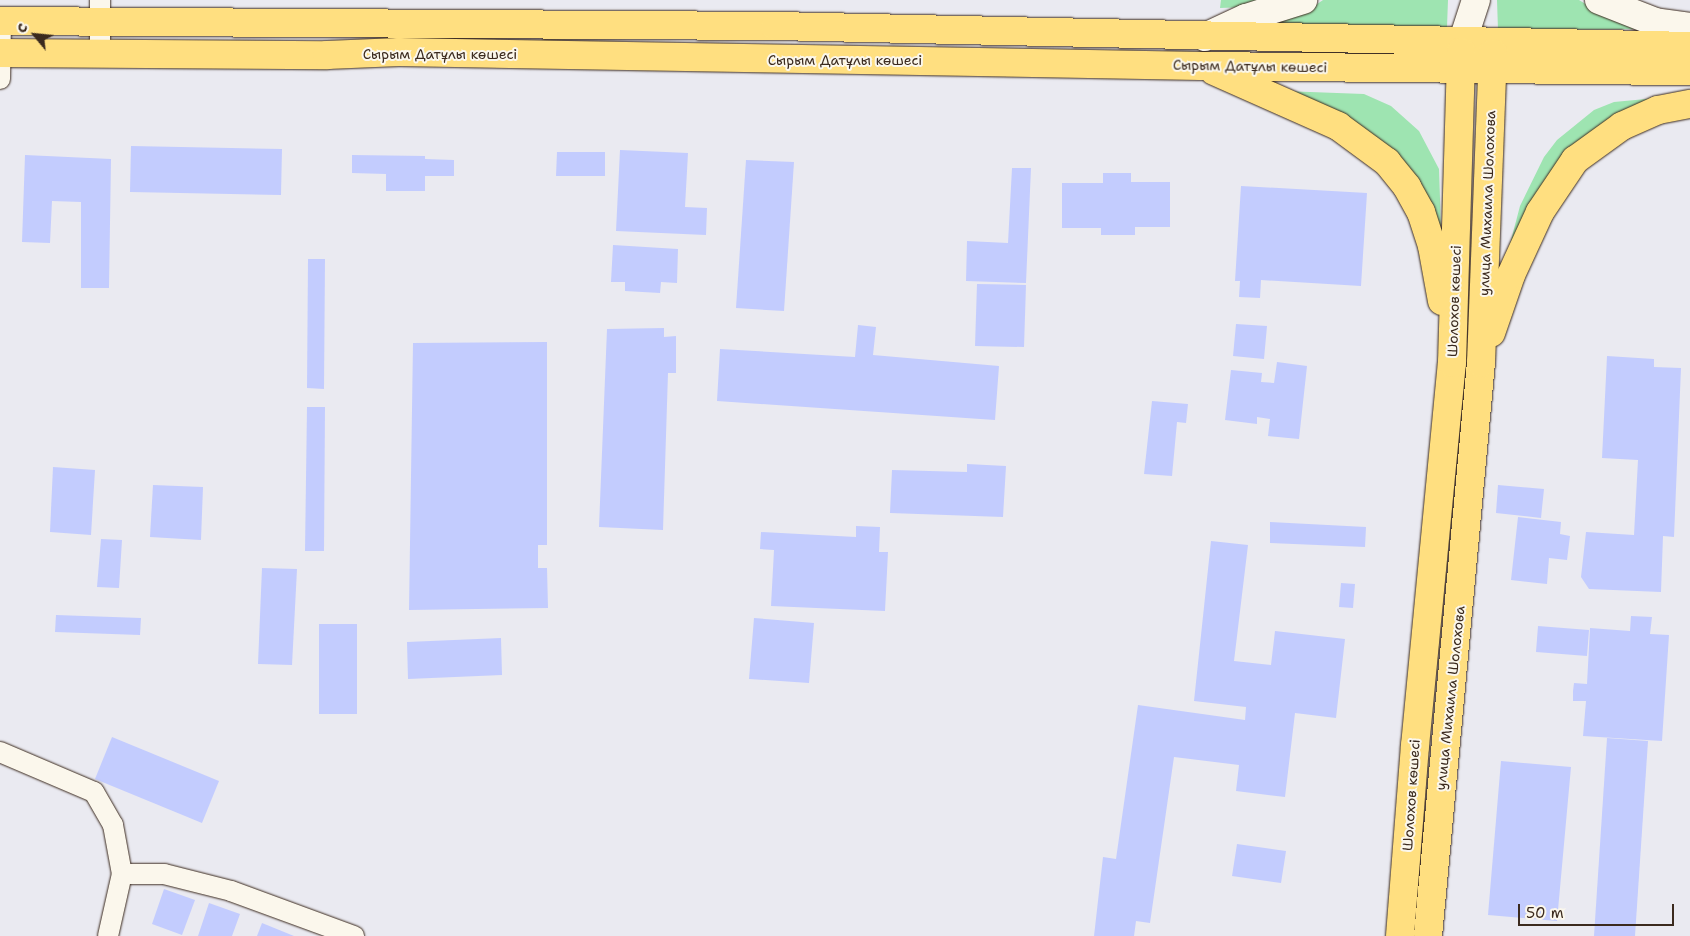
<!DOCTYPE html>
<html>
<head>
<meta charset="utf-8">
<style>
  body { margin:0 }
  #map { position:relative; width:1690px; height:936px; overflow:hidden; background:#eaeaf1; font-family:"Shantell Sans",sans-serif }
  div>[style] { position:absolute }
  .green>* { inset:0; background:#9ee4b1 }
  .building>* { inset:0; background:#c3ccfe }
  .roads { filter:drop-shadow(0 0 1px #3b2a1e) drop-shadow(0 0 1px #3b2a1e) }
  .minor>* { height:20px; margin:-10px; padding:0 10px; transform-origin:10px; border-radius:10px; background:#fbf7ec }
  .secondary>* { height:28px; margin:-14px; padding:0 14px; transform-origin:14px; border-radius:14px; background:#fbf7ec }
  .trunk>* { height:28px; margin:-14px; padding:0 14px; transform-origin:14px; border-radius:14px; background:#ffdf80 }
  span { translate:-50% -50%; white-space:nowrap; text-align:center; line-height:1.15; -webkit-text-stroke:4px #fbf7ec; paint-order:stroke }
  .street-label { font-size:14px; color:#3b2a1e }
  .north { position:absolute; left:10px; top:10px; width:50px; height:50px; -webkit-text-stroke:4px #fbf7ec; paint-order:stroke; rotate:298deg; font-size:14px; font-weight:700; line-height:20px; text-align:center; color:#3b2a1e }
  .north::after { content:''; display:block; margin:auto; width:18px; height:22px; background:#3b2a1e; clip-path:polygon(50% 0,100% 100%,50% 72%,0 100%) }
  .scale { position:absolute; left:1518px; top:904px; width:156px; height:22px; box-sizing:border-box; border:2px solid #3b2a1e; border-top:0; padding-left:6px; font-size:15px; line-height:18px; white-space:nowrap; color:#3b2a1e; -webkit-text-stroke:4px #fbf7ec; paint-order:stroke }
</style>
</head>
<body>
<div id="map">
  <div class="green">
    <div style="clip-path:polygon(1221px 0,1271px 0,1247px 7px,1220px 8px)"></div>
    <div style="clip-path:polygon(1323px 0,1448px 0,1447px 27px,1252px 26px,1307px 11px)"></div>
    <div style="clip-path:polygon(1497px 0,1579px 0,1600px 13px,1645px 29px,1498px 30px)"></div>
    <div style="clip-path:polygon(1283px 91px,1364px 94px,1391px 106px,1419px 131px,1439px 169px,1442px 261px,1429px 210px)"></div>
    <div style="clip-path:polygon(1667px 97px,1616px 121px,1505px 263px,1520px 206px,1544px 157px,1557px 140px,1594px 110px,1614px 102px)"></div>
  </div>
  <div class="building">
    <div style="clip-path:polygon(131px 146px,282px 149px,281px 195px,130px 192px)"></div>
    <div style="clip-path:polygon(620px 150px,688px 153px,685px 207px,707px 208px,706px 235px,616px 231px)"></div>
    <div style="clip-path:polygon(557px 152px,605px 152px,605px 176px,556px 176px)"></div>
    <div style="clip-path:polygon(25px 155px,111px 159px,109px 288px,81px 288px,81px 202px,52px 201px,50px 243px,22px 242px)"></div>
    <div style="clip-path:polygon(352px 155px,425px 156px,425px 159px,454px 160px,454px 176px,425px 176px,425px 191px,386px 191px,386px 174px,352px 173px)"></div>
    <div style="clip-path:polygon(746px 160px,794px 162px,784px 311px,736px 308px)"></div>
    <div style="clip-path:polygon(1012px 168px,1031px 168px,1026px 283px,966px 281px,967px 241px,1008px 243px)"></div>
    <div style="clip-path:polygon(1103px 173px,1131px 173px,1131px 182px,1170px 182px,1170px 227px,1135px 227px,1135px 235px,1101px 235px,1101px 228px,1062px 228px,1062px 183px,1103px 183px)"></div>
    <div style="clip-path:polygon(1241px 186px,1367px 193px,1361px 286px,1261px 280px,1260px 298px,1239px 297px,1240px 281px,1235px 281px)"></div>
    <div style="clip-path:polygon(613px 245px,678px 249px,677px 283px,661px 282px,660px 293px,625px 291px,625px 282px,611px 282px)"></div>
    <div style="clip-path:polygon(308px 259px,325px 259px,324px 389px,307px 388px)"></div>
    <div style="clip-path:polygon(977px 284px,1026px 285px,1024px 347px,975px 346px)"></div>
    <div style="clip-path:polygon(1236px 324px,1267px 326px,1264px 359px,1233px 356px)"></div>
    <div style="clip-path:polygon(858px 325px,876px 327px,873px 355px,999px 366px,995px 420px,717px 401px,720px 349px,855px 357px)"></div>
    <div style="clip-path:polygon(664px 328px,664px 337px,676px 336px,676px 373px,668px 373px,663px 530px,599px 527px,607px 329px)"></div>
    <div style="clip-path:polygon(547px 342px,547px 545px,538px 545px,538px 568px,547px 568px,548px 608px,409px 610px,413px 343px)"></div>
    <div style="clip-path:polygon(1607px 356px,1654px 359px,1654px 367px,1681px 368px,1674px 537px,1663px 536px,1661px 592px,1589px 589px,1581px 577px,1586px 532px,1634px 535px,1638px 460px,1602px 458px)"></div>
    <div style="clip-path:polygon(1277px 362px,1307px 366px,1299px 439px,1268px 436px,1270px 419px,1257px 417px,1257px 424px,1225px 420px,1231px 370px,1262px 373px,1261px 382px,1274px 383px)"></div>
    <div style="clip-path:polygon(1152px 401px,1188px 404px,1186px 423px,1177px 422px,1172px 476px,1144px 474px)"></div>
    <div style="clip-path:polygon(307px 407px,325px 407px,324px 551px,305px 551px)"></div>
    <div style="clip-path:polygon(967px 464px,1006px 466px,1003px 517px,890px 513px,892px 470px,967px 472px)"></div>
    <div style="clip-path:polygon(53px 467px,95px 470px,91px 535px,50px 532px)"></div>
    <div style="clip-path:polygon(153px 485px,203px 487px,201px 540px,150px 537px)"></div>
    <div style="clip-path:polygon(1498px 485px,1544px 489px,1541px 518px,1496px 513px)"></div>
    <div style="clip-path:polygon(1518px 517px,1561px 522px,1560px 534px,1570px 536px,1567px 560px,1549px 558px,1547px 584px,1511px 580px)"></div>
    <div style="clip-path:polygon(1270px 522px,1366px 527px,1365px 547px,1270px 543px)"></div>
    <div style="clip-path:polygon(856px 526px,880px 527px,879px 552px,888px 552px,885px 611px,771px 606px,774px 550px,760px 549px,761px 532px,856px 537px)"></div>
    <div style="clip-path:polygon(101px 539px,122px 540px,119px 588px,97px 587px)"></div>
    <div style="clip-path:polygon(1211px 541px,1248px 545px,1234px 661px,1271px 665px,1275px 631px,1345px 639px,1336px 718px,1295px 713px,1285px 797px,1236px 791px,1239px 765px,1174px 757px,1150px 923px,1136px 921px,1134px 936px,1094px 936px,1103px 857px,1116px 859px,1138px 705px,1245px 720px,1246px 707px,1194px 701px)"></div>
    <div style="clip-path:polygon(262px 568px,297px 569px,292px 665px,258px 664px)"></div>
    <div style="clip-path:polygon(1341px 583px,1355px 584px,1353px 608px,1339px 607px)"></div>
    <div style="clip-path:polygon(56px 615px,141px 618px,140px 635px,55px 632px)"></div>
    <div style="clip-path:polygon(1631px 616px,1652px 617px,1650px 634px,1669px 635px,1662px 741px,1583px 736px,1586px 701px,1573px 701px,1573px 691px,1574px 683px,1587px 684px,1590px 628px,1630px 631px)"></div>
    <div style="clip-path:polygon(754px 618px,814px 623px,809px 683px,749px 679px)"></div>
    <div style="clip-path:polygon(319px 624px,357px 624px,357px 714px,319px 714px)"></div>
    <div style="clip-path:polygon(1538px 626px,1589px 630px,1587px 656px,1536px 652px)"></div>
    <div style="clip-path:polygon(501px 638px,502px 675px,408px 679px,407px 642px)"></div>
    <div style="clip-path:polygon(112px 737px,219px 781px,202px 823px,95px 779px)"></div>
    <div style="clip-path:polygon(1607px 738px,1648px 741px,1635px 936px,1594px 936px)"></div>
    <div style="clip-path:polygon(1501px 761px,1571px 767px,1557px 921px,1488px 915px)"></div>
    <div style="clip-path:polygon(1237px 844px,1286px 851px,1281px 883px,1232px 876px)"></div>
    <div style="clip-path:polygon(164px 889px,195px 900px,182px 935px,152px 924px)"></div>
    <div style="clip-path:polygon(209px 903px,240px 914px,232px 936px,198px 936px)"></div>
    <div style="clip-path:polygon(262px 923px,294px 936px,257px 936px)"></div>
  </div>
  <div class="roads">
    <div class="minor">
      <div style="left:100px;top:0;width:54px;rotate:90deg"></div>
      <div style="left:0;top:79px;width:58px;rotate:-89deg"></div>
      <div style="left:0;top:752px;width:102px;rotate:23.1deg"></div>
      <div style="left:94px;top:792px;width:38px;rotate:60deg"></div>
      <div style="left:113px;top:825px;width:50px;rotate:79.6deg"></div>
      <div style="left:108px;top:936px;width:64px;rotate:-77.3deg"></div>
      <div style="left:122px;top:874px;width:42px"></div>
      <div style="left:164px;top:874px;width:69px;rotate:14.2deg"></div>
      <div style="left:231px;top:891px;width:131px;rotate:20.1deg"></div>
    </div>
    <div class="secondary">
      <div style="left:1599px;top:0;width:60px;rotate:21.4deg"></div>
      <div style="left:1655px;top:22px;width:35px;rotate:8deg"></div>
      <div style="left:1205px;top:37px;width:45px;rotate:-24.9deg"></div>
      <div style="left:1246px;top:18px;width:60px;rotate:-17.5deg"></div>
      <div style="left:1462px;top:43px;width:45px;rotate:-72deg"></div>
    </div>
    <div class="trunk">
      <div style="left:0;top:21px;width:775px;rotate:0.37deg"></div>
      <div style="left:775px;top:26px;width:915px;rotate:1.25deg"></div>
      <div style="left:0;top:53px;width:327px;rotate:0.4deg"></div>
      <div style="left:327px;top:55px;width:72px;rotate:-2.4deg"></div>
      <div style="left:399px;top:52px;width:802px;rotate:1deg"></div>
      <div style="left:1201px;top:66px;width:489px;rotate:0.6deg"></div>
      <div style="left:1214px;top:71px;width:136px;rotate:23.9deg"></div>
      <div style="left:1338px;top:126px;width:61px;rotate:36.3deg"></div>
      <div style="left:1387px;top:162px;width:32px;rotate:51deg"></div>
      <div style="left:1407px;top:187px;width:29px;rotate:61deg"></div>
      <div style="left:1421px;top:212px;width:36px;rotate:72deg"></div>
      <div style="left:1432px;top:246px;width:56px;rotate:79.7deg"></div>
      <div style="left:1491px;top:333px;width:61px;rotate:-71deg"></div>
      <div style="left:1511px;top:275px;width:69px;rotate:-65.3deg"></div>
      <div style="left:1540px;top:212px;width:63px;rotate:-56.1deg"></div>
      <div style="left:1575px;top:160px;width:58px;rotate:-35.9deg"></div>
      <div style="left:1622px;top:126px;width:39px;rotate:-24deg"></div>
      <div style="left:1658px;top:110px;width:33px;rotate:-11deg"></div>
      <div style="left:1400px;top:936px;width:191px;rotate:-85.5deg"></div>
      <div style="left:1415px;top:746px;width:385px;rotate:-84.5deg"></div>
      <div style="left:1452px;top:363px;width:311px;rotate:-88.3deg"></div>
      <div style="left:1428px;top:936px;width:575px;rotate:-84.72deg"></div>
      <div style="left:1481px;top:363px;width:310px;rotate:-87.8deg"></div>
    </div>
  </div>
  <div class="street-label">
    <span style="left:440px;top:54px">Сырым Датұлы көшесі</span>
    <span style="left:845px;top:60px">Сырым Датұлы көшесі</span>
    <span style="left:1250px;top:66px;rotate:1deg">Сырым Датұлы көшесі</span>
    <span style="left:1487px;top:203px;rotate:-88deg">улица Михаила Шолохова</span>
    <span style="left:1454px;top:301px;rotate:-88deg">Шолохов көшесі</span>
    <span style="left:1450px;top:698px;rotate:-84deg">улица Михаила Шолохова</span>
    <span style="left:1411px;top:795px;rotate:-86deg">Шолохов көшесі</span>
  </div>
  <div class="north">С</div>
  <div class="scale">50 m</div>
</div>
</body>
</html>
